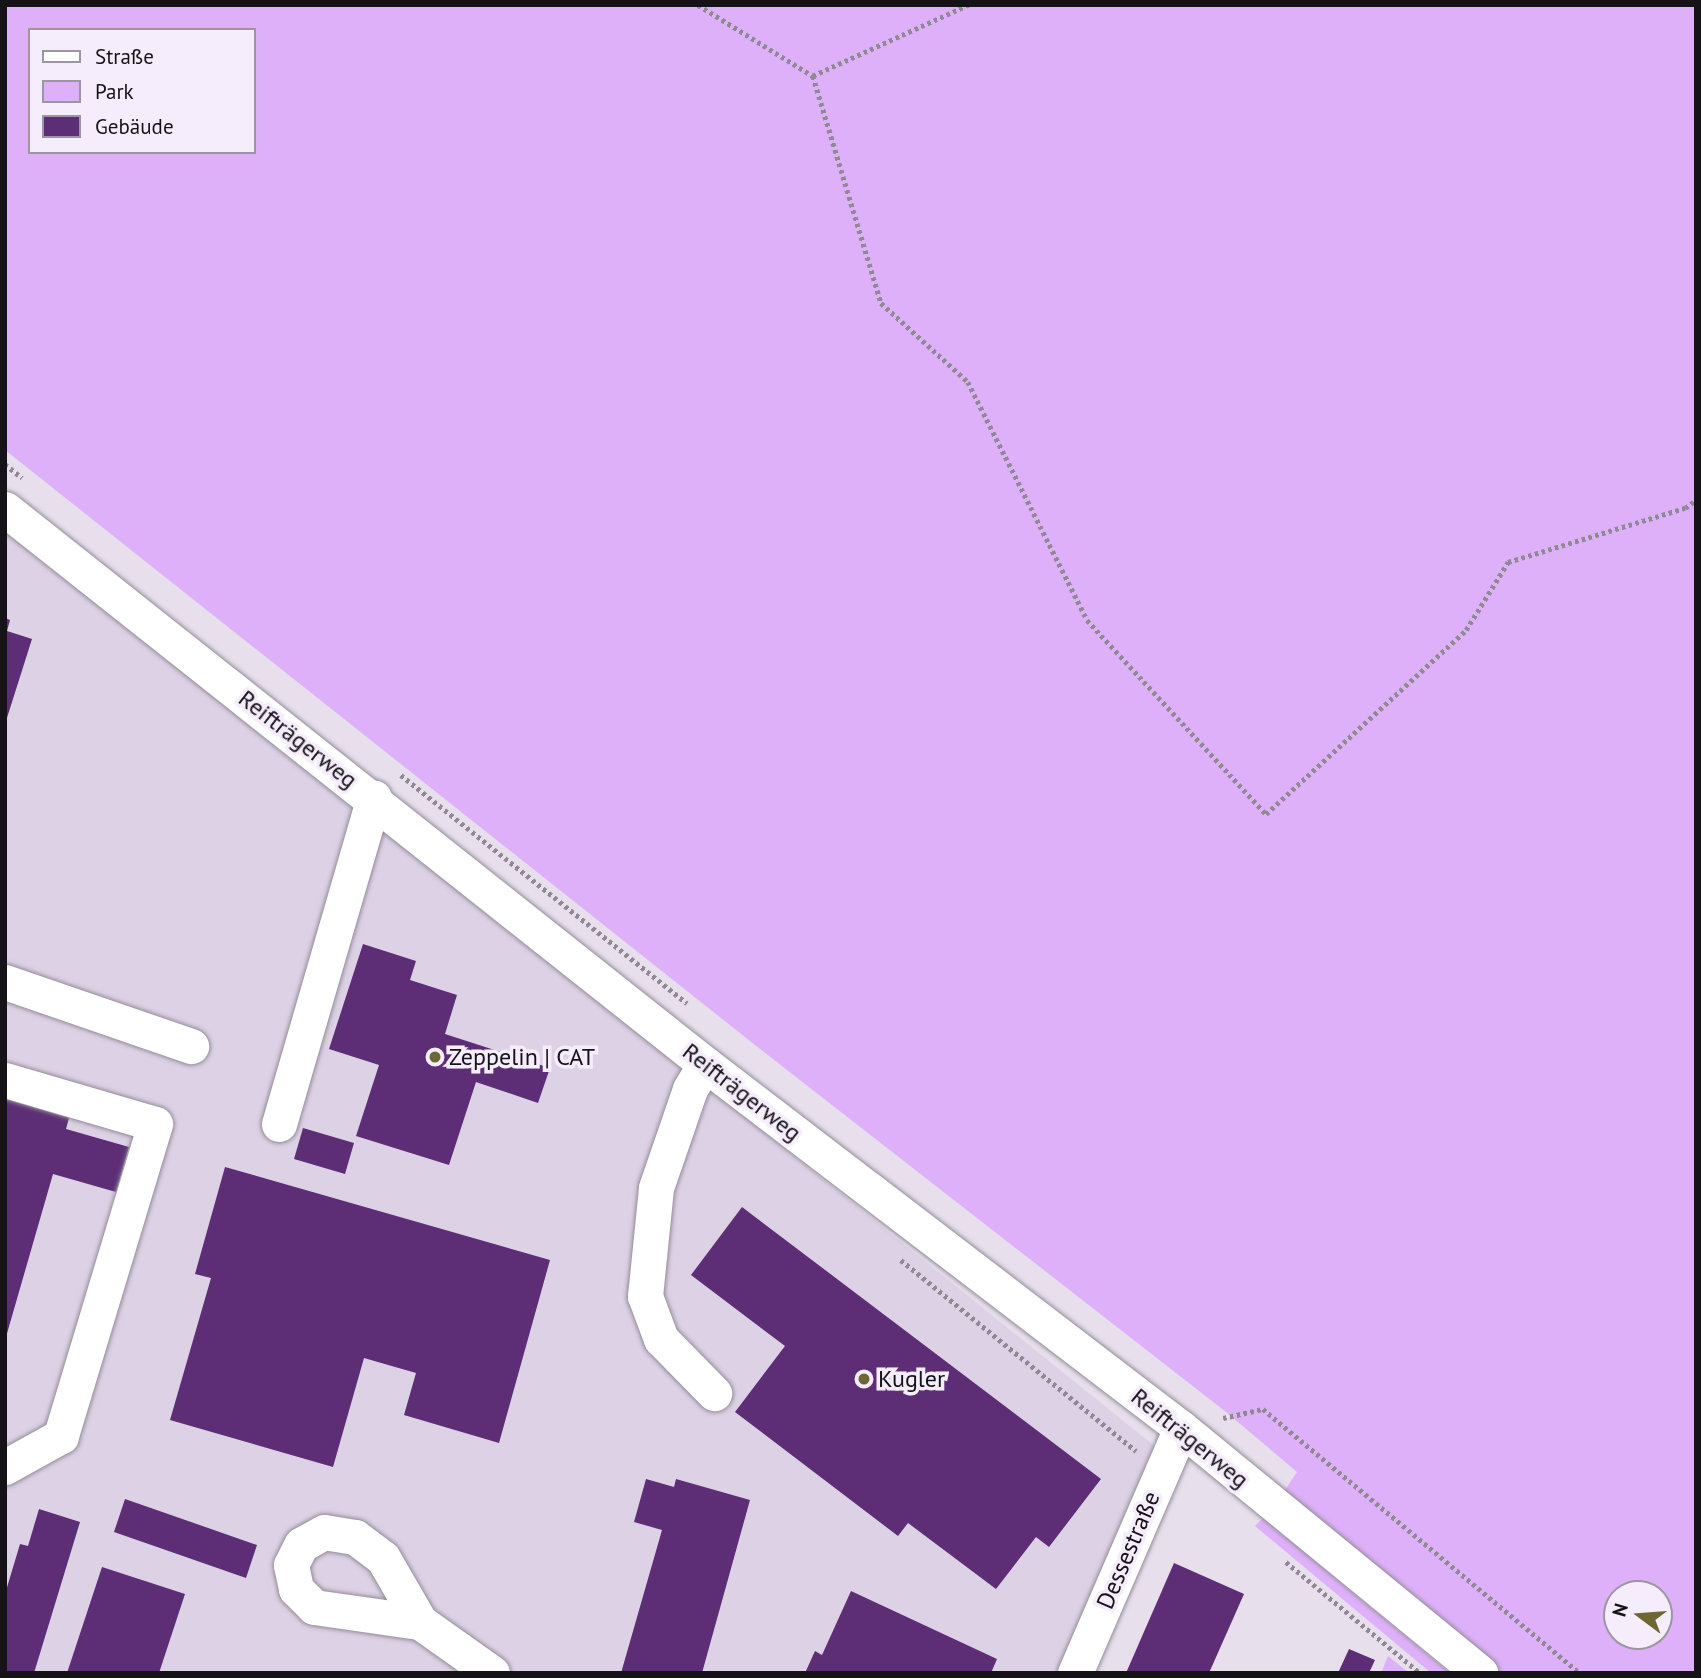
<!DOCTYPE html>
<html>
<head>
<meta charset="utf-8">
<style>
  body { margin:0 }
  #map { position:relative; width:1701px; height:1678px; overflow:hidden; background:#e8dfed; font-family:"PT Sans",sans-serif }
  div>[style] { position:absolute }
  .built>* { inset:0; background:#ddd1e5 }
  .green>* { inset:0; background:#deb0f9 }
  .building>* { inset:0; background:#5d2e76 }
  .path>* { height:4.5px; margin-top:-2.25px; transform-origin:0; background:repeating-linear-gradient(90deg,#8f8993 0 3.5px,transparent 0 7px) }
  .roads { filter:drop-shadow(0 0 2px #938c98) drop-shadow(0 0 2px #938c98) }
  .minor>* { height:35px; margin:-17.5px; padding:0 17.5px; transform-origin:17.5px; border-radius:17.5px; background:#fff }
  .dots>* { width:19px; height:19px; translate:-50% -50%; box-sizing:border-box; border:4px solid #f5edfb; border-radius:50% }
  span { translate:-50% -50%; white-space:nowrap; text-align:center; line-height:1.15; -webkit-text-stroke:7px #f5edfb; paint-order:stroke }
  .street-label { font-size:24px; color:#161318 }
  .poi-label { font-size:24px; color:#161318 }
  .left { translate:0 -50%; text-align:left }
  .frame { position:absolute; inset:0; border:7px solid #161318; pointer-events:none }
  .legend { position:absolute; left:28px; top:28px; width:228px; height:126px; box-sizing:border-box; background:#f5edfb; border:2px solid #9c96a0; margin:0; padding:9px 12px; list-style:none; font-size:21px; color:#161318 }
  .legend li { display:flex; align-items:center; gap:14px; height:35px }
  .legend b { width:35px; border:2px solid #9c96a0 }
  .north { position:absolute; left:1603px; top:1580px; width:70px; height:70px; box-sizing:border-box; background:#f5edfb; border:2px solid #9c96a0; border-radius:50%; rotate:286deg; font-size:19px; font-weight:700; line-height:28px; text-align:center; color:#161318 }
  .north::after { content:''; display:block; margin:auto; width:24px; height:32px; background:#6d6733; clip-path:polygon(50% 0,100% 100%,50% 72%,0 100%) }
</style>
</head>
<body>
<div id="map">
  <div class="built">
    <div style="clip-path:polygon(5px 521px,1157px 1448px,1058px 1673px,5px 1673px)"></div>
  </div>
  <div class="green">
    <div style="clip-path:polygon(evenodd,5px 5px,1696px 5px,1696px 1673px,1499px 1673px,1283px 1493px,1297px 1472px,1226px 1412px,755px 1045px,5px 450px,5px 5px,30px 30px,254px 30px,254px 152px,30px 152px,30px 30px,5px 5px,1617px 1594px,1659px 1594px,1659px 1636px,1617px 1636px,1617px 1594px)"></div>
    <div style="clip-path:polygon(1263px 1518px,1450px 1673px,1431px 1673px,1255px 1526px)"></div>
    <div style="clip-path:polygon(1388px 1656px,1409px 1673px,1381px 1673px)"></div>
  </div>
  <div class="building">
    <div style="clip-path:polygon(5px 618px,10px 620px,7px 631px,32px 639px,6px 721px)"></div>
    <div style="clip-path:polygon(363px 944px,416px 961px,410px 980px,457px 995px,445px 1034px,550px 1068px,538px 1103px,476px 1082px,449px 1165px,356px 1136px,379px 1065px,329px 1049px)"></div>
    <div style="clip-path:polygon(5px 1099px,69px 1118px,66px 1129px,129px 1147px,116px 1192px,53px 1174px,6px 1337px)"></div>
    <div style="clip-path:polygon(303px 1128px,354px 1143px,345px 1174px,294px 1159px)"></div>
    <div style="clip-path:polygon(225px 1167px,550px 1260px,499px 1443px,404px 1415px,416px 1373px,364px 1358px,333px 1467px,170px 1420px,211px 1278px,195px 1274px)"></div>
    <div style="clip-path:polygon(742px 1207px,1101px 1479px,1049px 1547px,1036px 1537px,996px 1589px,908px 1523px,898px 1536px,735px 1412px,785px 1346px,691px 1275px)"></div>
    <div style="clip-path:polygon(646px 1479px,674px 1487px,676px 1479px,750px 1500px,702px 1673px,621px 1673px,662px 1530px,634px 1522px)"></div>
    <div style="clip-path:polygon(125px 1499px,257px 1545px,246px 1578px,114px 1532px)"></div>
    <div style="clip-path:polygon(39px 1509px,80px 1522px,34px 1673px,5px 1673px,5px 1594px,20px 1544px,28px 1546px)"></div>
    <div style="clip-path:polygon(1174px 1563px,1244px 1594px,1209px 1673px,1126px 1673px)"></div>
    <div style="clip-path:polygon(102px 1567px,185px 1594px,159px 1673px,67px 1673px)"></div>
    <div style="clip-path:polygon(851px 1591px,997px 1659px,991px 1673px,805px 1673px,815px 1651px,822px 1655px)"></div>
    <div style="clip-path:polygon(1349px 1649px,1375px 1660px,1369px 1673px,1338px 1673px)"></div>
  </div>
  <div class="path">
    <div style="left:698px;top:5px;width:135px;rotate:31.7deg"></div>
    <div style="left:969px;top:5px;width:171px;rotate:155.5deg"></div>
    <div style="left:813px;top:76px;width:237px;rotate:73.3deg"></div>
    <div style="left:881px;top:303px;width:118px;rotate:42.2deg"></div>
    <div style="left:968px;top:382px;width:266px;rotate:63.4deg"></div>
    <div style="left:1087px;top:620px;width:264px;rotate:47.3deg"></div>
    <div style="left:1266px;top:814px;width:272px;rotate:-42.6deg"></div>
    <div style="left:1466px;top:630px;width:80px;rotate:-58.3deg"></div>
    <div style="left:1508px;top:562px;width:185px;rotate:-17deg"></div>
    <div style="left:1685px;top:508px;width:14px;rotate:-36deg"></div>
    <div style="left:5px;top:464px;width:22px;rotate:39deg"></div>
    <div style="left:401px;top:775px;width:366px;rotate:38.6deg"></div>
    <div style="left:901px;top:1260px;width:303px;rotate:39.1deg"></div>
    <div style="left:1223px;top:1418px;width:41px;rotate:-12.7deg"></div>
    <div style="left:1263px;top:1409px;width:413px;rotate:39.8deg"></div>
    <div style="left:1286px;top:1562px;width:174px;rotate:39.6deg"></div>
  </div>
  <div class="roads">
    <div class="minor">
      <div style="left:5px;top:509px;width:893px;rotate:38.41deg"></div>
      <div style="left:705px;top:1064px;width:599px;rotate:37.41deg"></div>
      <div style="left:1181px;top:1428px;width:387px;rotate:39.3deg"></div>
      <div style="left:5px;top:982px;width:197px;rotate:19deg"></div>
      <div style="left:705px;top:1064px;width:29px;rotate:121deg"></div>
      <div style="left:690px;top:1089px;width:105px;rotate:109deg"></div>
      <div style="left:656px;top:1188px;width:109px;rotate:95.8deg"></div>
      <div style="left:645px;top:1296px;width:46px;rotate:69.6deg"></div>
      <div style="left:661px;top:1339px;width:76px;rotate:45.5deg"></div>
      <div style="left:5px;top:1080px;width:156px;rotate:16.3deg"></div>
      <div style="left:155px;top:1124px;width:326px;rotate:106.8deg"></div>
      <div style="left:61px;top:1436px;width:64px;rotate:151deg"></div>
      <div style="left:279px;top:1124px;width:340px;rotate:-73.8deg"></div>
      <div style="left:420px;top:1622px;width:74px;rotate:-120deg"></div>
      <div style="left:383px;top:1558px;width:35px;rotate:-143deg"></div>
      <div style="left:355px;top:1537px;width:31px;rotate:-171deg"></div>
      <div style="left:324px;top:1532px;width:26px;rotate:151deg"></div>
      <div style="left:301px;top:1545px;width:22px;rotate:117deg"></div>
      <div style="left:291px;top:1565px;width:25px;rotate:78deg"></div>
      <div style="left:296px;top:1589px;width:25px;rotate:45deg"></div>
      <div style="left:314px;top:1607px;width:107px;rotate:8.1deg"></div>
      <div style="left:420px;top:1622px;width:88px;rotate:35.3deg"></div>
      <div style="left:1075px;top:1673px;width:267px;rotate:-66.6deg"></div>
    </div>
  </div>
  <div class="dots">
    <div style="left:435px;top:1057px;background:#6d6733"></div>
    <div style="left:864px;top:1379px;background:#6d6733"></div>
  </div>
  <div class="street-label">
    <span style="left:298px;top:739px;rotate:38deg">Reifträgerweg</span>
    <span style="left:742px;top:1092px;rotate:38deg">Reifträgerweg</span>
    <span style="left:1190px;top:1438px;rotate:39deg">Reifträgerweg</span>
    <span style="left:1128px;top:1550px;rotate:-67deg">Dessestraße</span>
  </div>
  <div class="poi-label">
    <span class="left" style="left:449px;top:1057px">Zeppelin | CAT</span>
    <span class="left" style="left:878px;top:1379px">Kugler</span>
  </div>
  <div class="frame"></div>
  <ul class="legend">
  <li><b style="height:9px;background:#fff"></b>Straße</li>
  <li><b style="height:19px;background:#deb0f9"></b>Park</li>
  <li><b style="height:19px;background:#5d2e76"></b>Gebäude</li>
  </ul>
  <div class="north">N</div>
</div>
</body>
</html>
